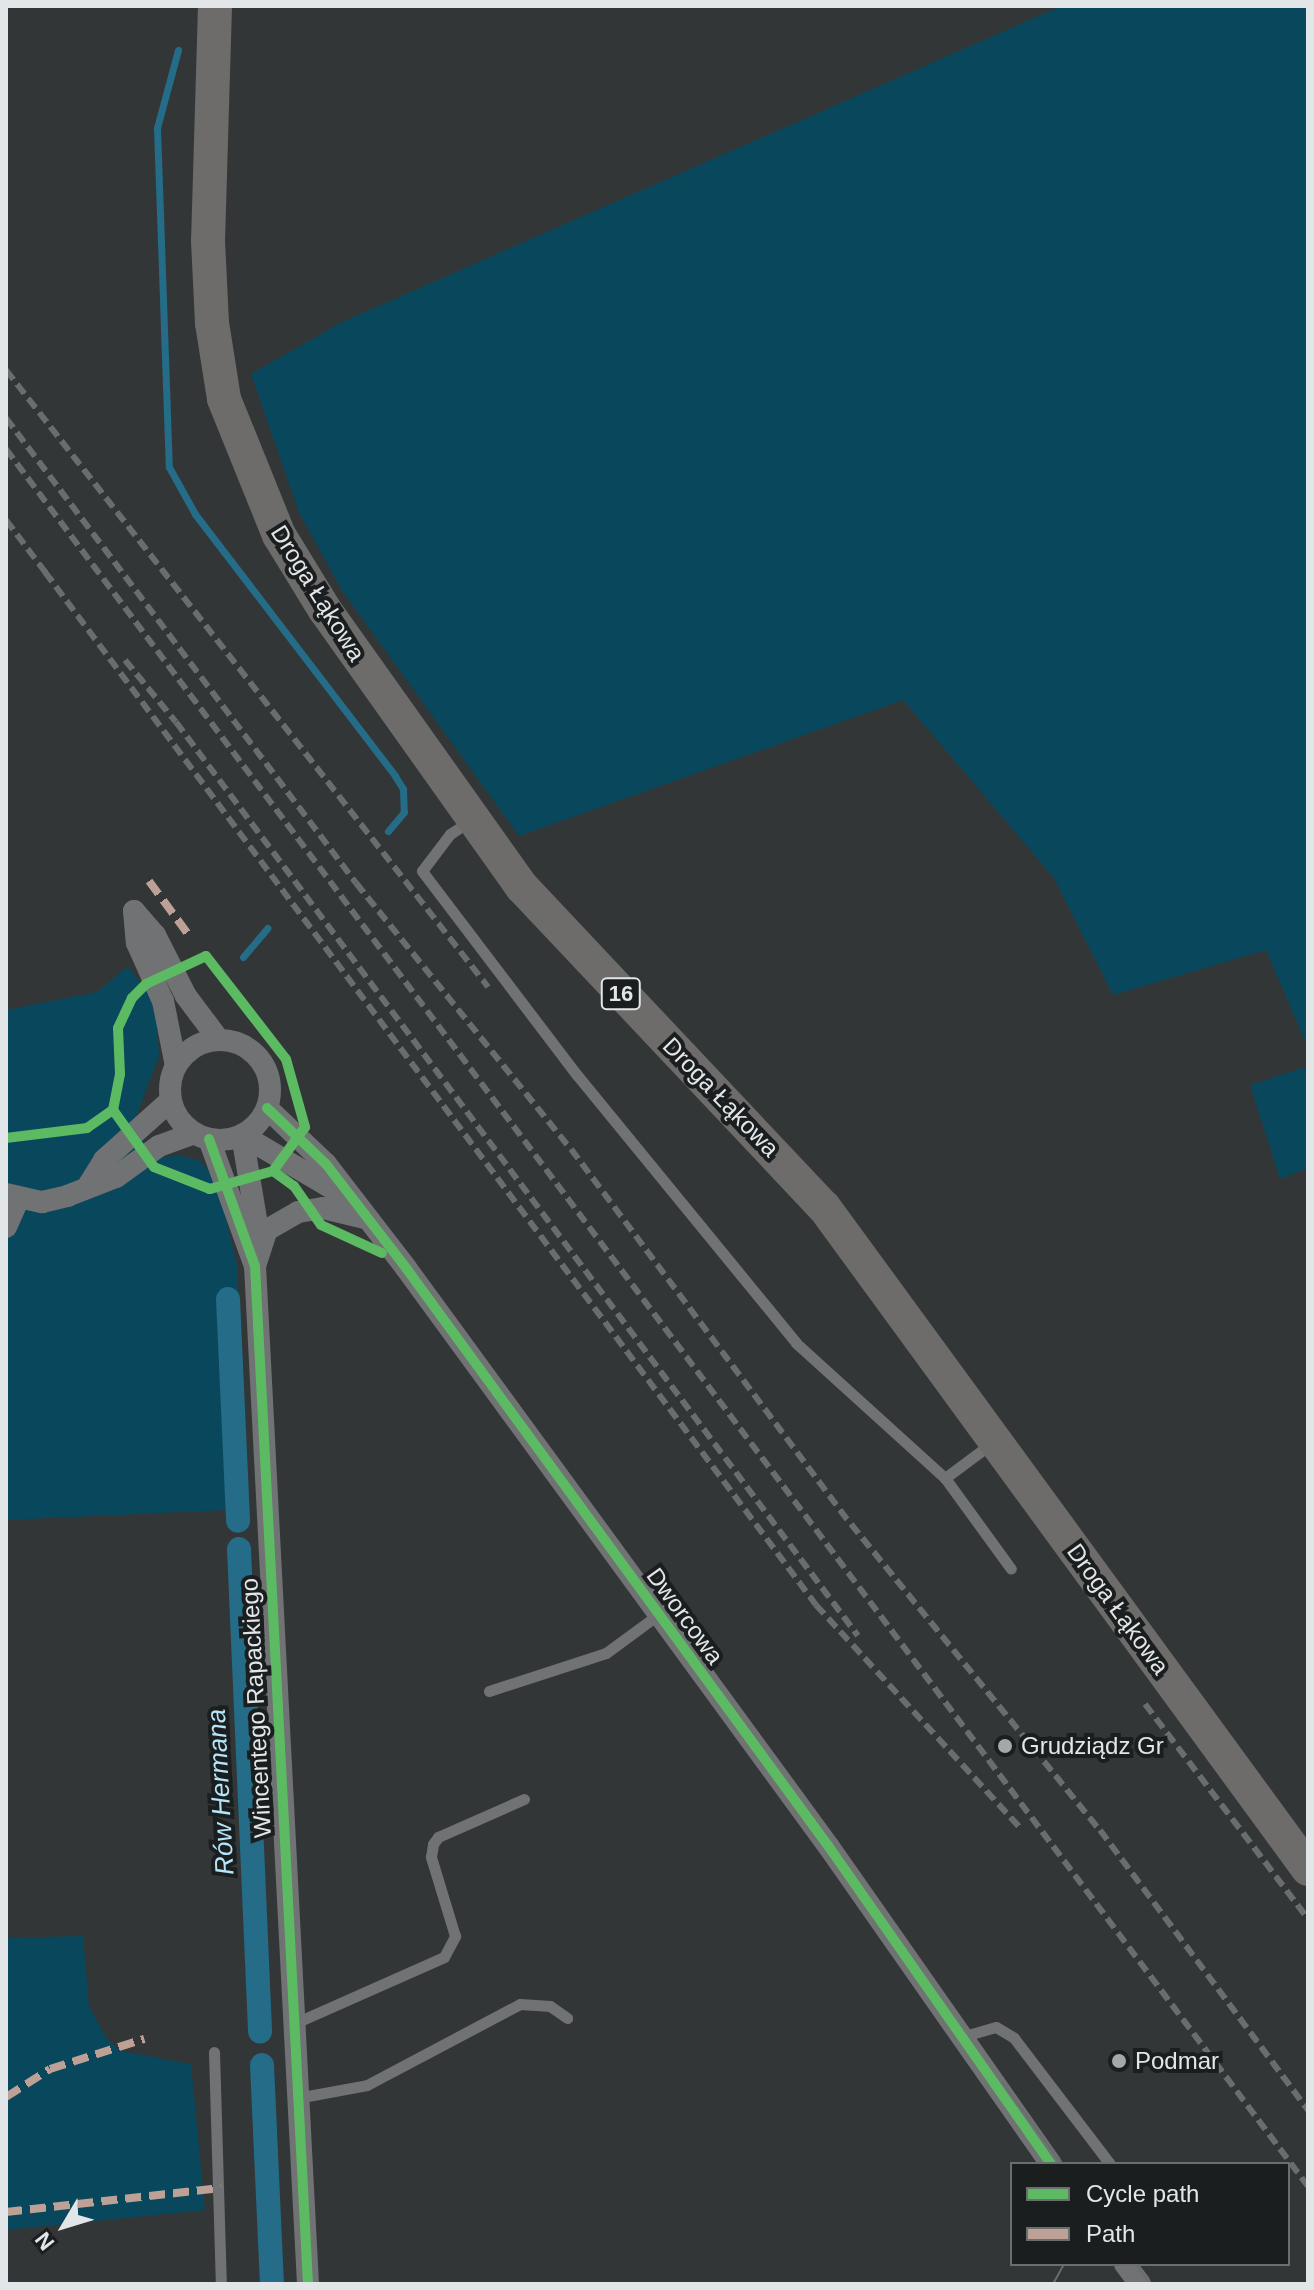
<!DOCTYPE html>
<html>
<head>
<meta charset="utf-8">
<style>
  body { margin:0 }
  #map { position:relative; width:1314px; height:2290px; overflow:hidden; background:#333637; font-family:Arial,sans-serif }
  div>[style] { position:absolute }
  .green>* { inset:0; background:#09485c }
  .stream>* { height:7px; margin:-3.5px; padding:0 3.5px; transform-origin:3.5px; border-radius:3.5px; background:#246c87 }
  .canal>* { height:24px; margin:-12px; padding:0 12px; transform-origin:12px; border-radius:12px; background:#246c87 }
  .service>* { height:11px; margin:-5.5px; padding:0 5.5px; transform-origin:5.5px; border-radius:5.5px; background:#707273 }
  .minor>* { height:22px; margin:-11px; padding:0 11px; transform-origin:11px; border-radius:11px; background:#707273 }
  .minor>.ring { margin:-11px; padding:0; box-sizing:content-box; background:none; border:22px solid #707273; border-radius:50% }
  .primary>* { height:34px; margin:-17px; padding:0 17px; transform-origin:17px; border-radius:17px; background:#6e6b6b }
  .tram>* { height:2px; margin:-1px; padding:0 1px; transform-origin:1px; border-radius:1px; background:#6a6d6e }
  .rail>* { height:6px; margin-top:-3px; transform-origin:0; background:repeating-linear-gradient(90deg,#6a6d6e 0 12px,transparent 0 18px) }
  .quiet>* { height:8px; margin-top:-4px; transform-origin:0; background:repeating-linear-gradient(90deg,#bda197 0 16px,transparent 0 24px) }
  .cycleway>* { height:10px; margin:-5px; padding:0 5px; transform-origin:5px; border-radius:5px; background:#5cba63 }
  .dots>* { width:22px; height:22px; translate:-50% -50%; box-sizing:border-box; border:4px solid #1b1e1f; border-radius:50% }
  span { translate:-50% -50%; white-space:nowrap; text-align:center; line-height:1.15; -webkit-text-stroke:8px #1b1e1f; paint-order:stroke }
  .shield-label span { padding:2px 6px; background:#1b1e1f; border:2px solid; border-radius:6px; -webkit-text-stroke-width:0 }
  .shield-label { font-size:22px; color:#e3e6e8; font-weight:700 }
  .street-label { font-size:24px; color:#e3e6e8 }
  .poi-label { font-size:24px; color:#e3e6e8 }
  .left { translate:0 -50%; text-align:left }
  .water-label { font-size:26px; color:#b6e4f9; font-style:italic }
  .frame { position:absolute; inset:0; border:8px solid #e3e6e8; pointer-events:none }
  .legend { position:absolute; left:1010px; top:2162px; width:280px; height:104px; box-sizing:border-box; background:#1b1e1f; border:2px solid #6b6e6f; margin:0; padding:10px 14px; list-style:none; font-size:24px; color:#e3e6e8 }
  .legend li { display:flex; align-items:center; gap:16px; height:40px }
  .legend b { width:40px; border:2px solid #6b6e6f }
  .north { position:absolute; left:24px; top:2186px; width:80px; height:80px; -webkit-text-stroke:6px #1b1e1f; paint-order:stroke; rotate:232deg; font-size:22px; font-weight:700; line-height:32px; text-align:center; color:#e3e6e8 }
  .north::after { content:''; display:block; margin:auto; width:28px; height:36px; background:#e3e6e8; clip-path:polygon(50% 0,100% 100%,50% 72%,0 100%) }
</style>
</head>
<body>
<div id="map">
  <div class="green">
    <div style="clip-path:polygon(1061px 6px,1308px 6px,1308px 1048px,1266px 950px,1113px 995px,1054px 878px,903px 700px,519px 836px,341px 589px,299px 512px,251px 374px,342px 322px)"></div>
    <div style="clip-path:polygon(128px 966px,156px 1004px,159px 1056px,133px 1125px,155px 1158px,178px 1155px,199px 1160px,216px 1179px,237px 1264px,249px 1509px,6px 1520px,6px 1010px,97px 992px)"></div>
    <div style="clip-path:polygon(1308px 1066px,1308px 1168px,1280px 1179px,1250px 1085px)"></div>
    <div style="clip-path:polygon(83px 1936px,89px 2006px,107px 2039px,121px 2051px,191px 2064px,205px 2210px,6px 2230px,6px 1938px)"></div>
  </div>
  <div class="stream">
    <div style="left:178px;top:50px;width:81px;rotate:105.1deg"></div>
    <div style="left:157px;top:128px;width:339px;rotate:88deg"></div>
    <div style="left:169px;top:467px;width:54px;rotate:61deg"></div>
    <div style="left:195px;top:514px;width:330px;rotate:52.6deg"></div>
    <div style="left:395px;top:776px;width:15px;rotate:58deg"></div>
    <div style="left:403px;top:789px;width:23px;rotate:88deg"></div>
    <div style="left:404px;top:812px;width:25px;rotate:130deg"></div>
    <div style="left:243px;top:957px;width:38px;rotate:-50deg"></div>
  </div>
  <div class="canal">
    <div style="left:228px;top:1299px;width:222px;rotate:87.4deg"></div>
    <div style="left:239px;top:1549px;width:483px;rotate:87.5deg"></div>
    <div style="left:262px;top:2065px;width:219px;rotate:87.4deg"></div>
  </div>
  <div class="service">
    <div style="left:470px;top:821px;width:24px;rotate:147deg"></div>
    <div style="left:450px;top:834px;width:46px;rotate:127.1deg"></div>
    <div style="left:422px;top:871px;width:256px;rotate:52.8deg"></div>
    <div style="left:577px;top:1075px;width:346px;rotate:50.7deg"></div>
    <div style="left:796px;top:1343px;width:201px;rotate:42.2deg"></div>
    <div style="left:992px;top:1443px;width:59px;rotate:143.3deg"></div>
    <div style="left:945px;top:1478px;width:112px;rotate:54deg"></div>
    <div style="left:489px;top:1691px;width:123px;rotate:-18deg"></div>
    <div style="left:606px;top:1653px;width:66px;rotate:-36.3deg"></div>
    <div style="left:293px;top:2024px;width:165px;rotate:-23.9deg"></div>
    <div style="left:444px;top:1957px;width:24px;rotate:-62deg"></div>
    <div style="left:455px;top:1936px;width:83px;rotate:-106.9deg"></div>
    <div style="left:431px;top:1857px;width:13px;rotate:-81deg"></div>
    <div style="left:433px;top:1844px;width:9px;rotate:-54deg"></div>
    <div style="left:438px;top:1837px;width:94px;rotate:-23.8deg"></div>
    <div style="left:961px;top:2037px;width:36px;rotate:-16deg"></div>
    <div style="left:996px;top:2027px;width:21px;rotate:31deg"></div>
    <div style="left:1014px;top:2038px;width:158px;rotate:52.7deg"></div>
    <div style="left:214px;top:2052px;width:232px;rotate:88.3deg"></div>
    <div style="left:297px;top:2098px;width:71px;rotate:-10.5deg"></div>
    <div style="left:367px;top:2085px;width:173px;rotate:-27.9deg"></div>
    <div style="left:520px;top:2004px;width:30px;rotate:4deg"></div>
    <div style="left:550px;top:2006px;width:21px;rotate:35deg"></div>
  </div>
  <div class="minor">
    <div style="left:134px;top:911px;width:32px;rotate:85deg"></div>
    <div style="left:137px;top:943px;width:64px;rotate:65.9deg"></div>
    <div style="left:163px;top:1001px;width:66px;rotate:78.7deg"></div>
    <div style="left:134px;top:911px;width:32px;rotate:49deg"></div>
    <div style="left:155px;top:935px;width:68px;rotate:63.1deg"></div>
    <div style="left:186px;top:996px;width:55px;rotate:53.1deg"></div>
    <div class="ring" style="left:170px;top:1040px;width:78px;height:78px"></div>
    <div style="left:267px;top:1108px;width:81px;rotate:43.5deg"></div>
    <div style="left:326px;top:1164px;width:131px;rotate:52.4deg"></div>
    <div style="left:406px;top:1268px;width:717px;rotate:53.85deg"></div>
    <div style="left:829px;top:1847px;width:387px;rotate:55deg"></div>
    <div style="left:242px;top:1135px;width:122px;rotate:30.6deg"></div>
    <div style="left:242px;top:1135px;width:109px;rotate:80.5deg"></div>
    <div style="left:209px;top:1139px;width:135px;rotate:70.1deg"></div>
    <div style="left:255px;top:1266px;width:1019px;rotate:87.02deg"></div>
    <div style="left:88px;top:1186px;width:31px;rotate:-58deg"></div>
    <div style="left:104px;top:1160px;width:89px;rotate:-41.8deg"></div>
    <div style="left:6px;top:1194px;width:37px;rotate:13deg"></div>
    <div style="left:42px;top:1202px;width:26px;rotate:-13deg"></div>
    <div style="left:67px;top:1196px;width:53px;rotate:-21.2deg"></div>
    <div style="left:116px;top:1177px;width:53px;rotate:-35.8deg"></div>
    <div style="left:159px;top:1146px;width:37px;rotate:-20deg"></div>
    <div style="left:6px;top:1227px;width:30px;rotate:-66deg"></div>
    <div style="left:255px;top:1266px;width:38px;rotate:-72deg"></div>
    <div style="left:267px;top:1230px;width:36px;rotate:-30deg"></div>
    <div style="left:298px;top:1212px;width:25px;rotate:-9deg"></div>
    <div style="left:323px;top:1208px;width:43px;rotate:13.4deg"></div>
    <div style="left:1125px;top:2264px;width:25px;rotate:53deg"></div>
  </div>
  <div class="primary">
    <div style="left:215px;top:6px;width:235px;rotate:91.7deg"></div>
    <div style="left:208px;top:241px;width:82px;rotate:87.2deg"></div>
    <div style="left:212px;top:323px;width:77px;rotate:81deg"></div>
    <div style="left:224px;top:399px;width:147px;rotate:68deg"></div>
    <div style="left:279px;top:535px;width:88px;rotate:58.5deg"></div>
    <div style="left:325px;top:610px;width:340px;rotate:54.6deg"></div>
    <div style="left:522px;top:887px;width:440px;rotate:46.7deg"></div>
    <div style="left:824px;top:1207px;width:820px;rotate:53.83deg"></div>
  </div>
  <div class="tram">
    <div style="left:1002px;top:2082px;width:102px;rotate:53.8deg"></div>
    <div style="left:1136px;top:2264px;width:24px;rotate:55deg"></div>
    <div style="left:1053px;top:2284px;width:23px;rotate:-61deg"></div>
  </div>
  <div class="rail">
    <div style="left:6px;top:370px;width:783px;rotate:52deg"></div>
    <div style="left:6px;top:418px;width:582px;rotate:53.03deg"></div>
    <div style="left:356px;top:883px;width:342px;rotate:51.1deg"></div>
    <div style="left:571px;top:1149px;width:468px;rotate:53.3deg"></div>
    <div style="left:851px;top:1524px;width:395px;rotate:50.9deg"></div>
    <div style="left:1100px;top:1830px;width:349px;rotate:53.4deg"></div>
    <div style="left:6px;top:449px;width:2171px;rotate:53.15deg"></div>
    <div style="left:6px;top:520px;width:76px;rotate:53deg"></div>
    <div style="left:45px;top:572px;width:1289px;rotate:53.26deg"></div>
    <div style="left:816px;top:1605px;width:305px;rotate:47.5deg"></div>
    <div style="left:125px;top:660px;width:80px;rotate:50.6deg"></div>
    <div style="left:176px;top:722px;width:1140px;rotate:53.27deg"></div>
    <div style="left:1145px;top:1704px;width:270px;rotate:52.8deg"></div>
  </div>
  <div class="quiet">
    <div style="left:149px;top:881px;width:66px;rotate:53.7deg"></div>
    <div style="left:6px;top:2097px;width:52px;rotate:-32.5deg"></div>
    <div style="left:50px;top:2069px;width:99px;rotate:-17.7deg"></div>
    <div style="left:6px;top:2212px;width:216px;rotate:-6.4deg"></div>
  </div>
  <div class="cycleway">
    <div style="left:206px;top:956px;width:130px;rotate:52.2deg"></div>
    <div style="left:286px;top:1059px;width:71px;rotate:74.4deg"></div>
    <div style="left:305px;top:1127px;width:54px;rotate:126deg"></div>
    <div style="left:273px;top:1171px;width:66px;rotate:164.1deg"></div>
    <div style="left:210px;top:1189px;width:60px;rotate:-158.6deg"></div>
    <div style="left:154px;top:1167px;width:70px;rotate:-125.7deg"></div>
    <div style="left:113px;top:1110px;width:37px;rotate:-79deg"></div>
    <div style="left:120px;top:1074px;width:46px;rotate:-92.5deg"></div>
    <div style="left:118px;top:1028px;width:33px;rotate:-65deg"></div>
    <div style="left:132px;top:998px;width:20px;rotate:-45deg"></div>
    <div style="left:146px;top:984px;width:66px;rotate:-25deg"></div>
    <div style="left:267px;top:1108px;width:81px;rotate:43.5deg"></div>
    <div style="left:326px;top:1164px;width:131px;rotate:52.4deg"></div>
    <div style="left:406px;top:1268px;width:717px;rotate:53.85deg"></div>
    <div style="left:829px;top:1847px;width:387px;rotate:55deg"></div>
    <div style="left:6px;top:1138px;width:82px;rotate:-7deg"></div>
    <div style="left:87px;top:1128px;width:32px;rotate:-35deg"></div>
    <div style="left:209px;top:1139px;width:135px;rotate:70.1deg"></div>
    <div style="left:255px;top:1266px;width:1019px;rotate:87.02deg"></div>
    <div style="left:273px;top:1171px;width:26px;rotate:36deg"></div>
    <div style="left:294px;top:1186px;width:47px;rotate:55.3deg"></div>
    <div style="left:321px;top:1225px;width:67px;rotate:24.7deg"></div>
  </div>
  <div class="dots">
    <div style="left:1005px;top:1746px;background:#a5a8aa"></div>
    <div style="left:1119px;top:2061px;background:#a5a8aa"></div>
  </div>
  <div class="shield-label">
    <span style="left:621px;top:994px">16</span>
  </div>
  <div class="street-label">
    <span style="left:318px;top:593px;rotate:58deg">Droga Łąkowa</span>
    <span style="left:721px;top:1097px;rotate:46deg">Droga Łąkowa</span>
    <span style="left:1118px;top:1609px;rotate:54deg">Droga Łąkowa</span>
    <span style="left:685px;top:1616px;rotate:54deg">Dworcowa</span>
    <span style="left:256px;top:1708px;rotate:-93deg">Wincentego Rapackiego</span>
  </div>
  <div class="poi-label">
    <span class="left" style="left:1021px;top:1746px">Grudziądz Gr</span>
    <span class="left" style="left:1135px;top:2061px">Podmar</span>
  </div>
  <div class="water-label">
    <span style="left:221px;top:1792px;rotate:-93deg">Rów Hermana</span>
  </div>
  <div class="frame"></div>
  <ul class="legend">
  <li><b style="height:10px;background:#5cba63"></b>Cycle path</li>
  <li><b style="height:10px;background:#bda197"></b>Path</li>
  </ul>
  <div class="north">N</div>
</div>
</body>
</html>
